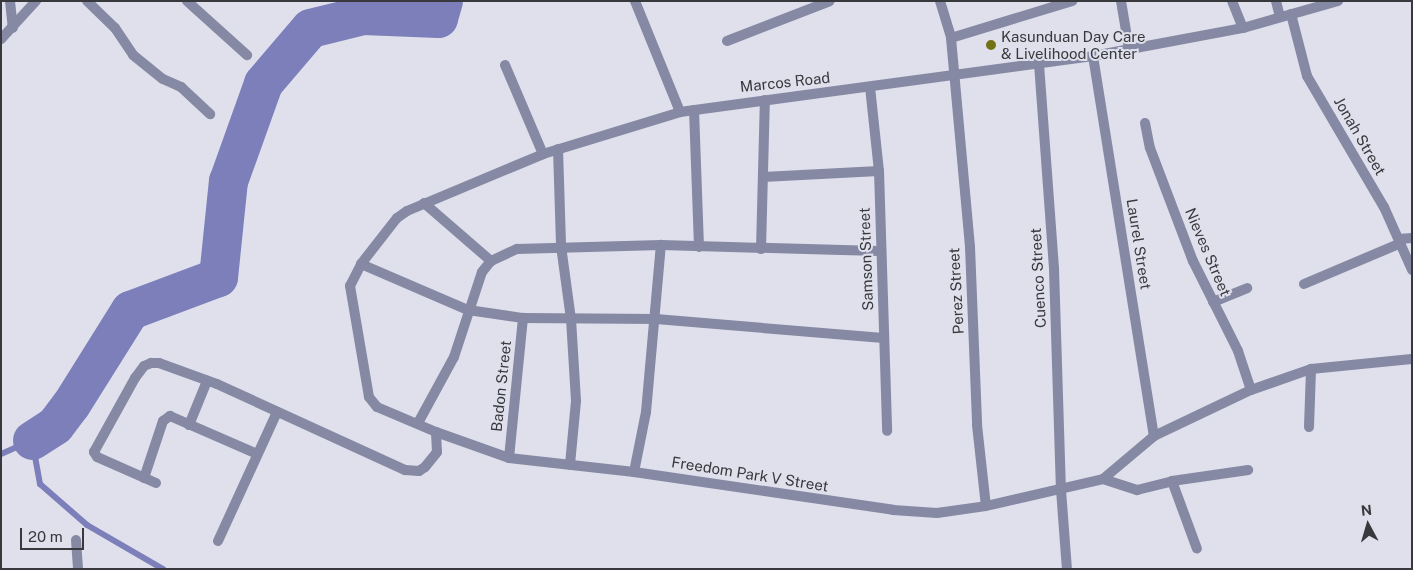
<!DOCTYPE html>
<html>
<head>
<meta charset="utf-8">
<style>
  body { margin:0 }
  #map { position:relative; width:1413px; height:570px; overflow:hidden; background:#dfe0ec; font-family:"Public Sans",sans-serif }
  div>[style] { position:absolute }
  .stream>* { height:6px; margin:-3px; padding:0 3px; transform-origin:3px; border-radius:3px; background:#7c7fb9 }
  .river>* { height:39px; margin:-19.5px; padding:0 19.5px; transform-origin:19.5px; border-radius:19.5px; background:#7c7fb9 }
  .lane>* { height:10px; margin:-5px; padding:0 5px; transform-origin:5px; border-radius:5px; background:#8689a3 }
  .street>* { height:10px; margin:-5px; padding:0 5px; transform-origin:5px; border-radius:5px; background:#8689a3 }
  .dots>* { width:14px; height:14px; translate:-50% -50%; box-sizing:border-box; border:2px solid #dfe0ec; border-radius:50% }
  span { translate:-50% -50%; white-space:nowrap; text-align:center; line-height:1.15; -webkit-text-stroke:4px #dfe0ec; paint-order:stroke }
  .poi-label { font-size:15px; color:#38393d }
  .left { translate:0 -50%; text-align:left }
  .street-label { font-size:15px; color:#38393d }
  .frame { position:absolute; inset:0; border:2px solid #38393d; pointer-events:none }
  .north { position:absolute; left:1343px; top:500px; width:50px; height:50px; -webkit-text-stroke:4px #dfe0ec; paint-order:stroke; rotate:354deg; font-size:14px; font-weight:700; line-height:20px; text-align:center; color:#38393d }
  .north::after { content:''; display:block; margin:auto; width:18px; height:22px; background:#38393d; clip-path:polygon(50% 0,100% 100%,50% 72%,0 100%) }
  .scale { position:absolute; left:20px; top:528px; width:64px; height:22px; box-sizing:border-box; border:2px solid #38393d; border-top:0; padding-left:6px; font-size:15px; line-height:18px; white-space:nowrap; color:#38393d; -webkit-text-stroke:4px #dfe0ec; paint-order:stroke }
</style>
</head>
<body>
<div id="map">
  <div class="stream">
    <div style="left:1px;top:454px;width:34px;rotate:-24deg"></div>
    <div style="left:32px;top:440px;width:45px;rotate:79.7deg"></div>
    <div style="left:40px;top:484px;width:62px;rotate:41.1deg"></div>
    <div style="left:87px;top:525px;width:88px;rotate:30.1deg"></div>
  </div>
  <div class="river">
    <div style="left:32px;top:440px;width:27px;rotate:-33deg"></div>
    <div style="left:55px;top:425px;width:26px;rotate:-53deg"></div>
    <div style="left:71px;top:404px;width:111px;rotate:-57.9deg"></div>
    <div style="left:130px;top:310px;width:94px;rotate:-20.6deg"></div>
    <div style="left:218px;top:277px;width:97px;rotate:-84.1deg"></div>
    <div style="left:228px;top:181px;width:104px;rotate:-70.3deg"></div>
    <div style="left:263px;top:83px;width:72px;rotate:-49.5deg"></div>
    <div style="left:310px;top:28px;width:55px;rotate:-13.8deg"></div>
    <div style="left:363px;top:15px;width:75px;rotate:2.3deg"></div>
    <div style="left:438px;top:18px;width:18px;rotate:-74deg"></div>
  </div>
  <div class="lane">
    <div style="left:1121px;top:1px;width:49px;rotate:80.5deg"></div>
    <div style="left:1232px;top:1px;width:29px;rotate:68deg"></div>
    <div style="left:1276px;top:1px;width:16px;rotate:76deg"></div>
    <div style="left:951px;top:38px;width:127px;rotate:-17deg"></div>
    <div style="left:1145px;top:123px;width:25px;rotate:79deg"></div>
    <div style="left:1150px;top:148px;width:121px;rotate:69.2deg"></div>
    <div style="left:1193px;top:261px;width:101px;rotate:63.4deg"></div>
    <div style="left:1238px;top:351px;width:41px;rotate:71.6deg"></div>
    <div style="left:558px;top:149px;width:97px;rotate:88.2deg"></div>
    <div style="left:561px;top:246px;width:74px;rotate:82.2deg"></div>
    <div style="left:571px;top:319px;width:82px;rotate:86.5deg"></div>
    <div style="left:576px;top:401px;width:64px;rotate:95.4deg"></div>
    <div style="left:763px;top:177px;width:116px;rotate:-3deg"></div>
    <div style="left:424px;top:203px;width:89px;rotate:40.9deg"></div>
    <div style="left:1213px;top:302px;width:37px;rotate:-22deg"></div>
    <div style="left:1103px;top:479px;width:36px;rotate:18deg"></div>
    <div style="left:1137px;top:490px;width:36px;rotate:-14deg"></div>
    <div style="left:1172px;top:481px;width:77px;rotate:-8.2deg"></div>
    <div style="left:1172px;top:481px;width:72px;rotate:69.8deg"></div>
    <div style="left:1061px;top:490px;width:79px;rotate:85.7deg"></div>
  </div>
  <div class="street">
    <div style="left:10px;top:1px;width:27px;rotate:84deg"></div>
    <div style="left:87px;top:1px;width:39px;rotate:44deg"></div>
    <div style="left:115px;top:28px;width:32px;rotate:56deg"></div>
    <div style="left:133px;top:55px;width:38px;rotate:39deg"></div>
    <div style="left:163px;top:79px;width:20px;rotate:24deg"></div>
    <div style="left:181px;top:87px;width:40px;rotate:43deg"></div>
    <div style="left:187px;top:1px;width:81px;rotate:42deg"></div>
    <div style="left:635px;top:1px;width:120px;rotate:67.9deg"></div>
    <div style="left:940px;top:1px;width:39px;rotate:73deg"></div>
    <div style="left:951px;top:38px;width:210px;rotate:84.8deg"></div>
    <div style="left:970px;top:247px;width:178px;rotate:87.7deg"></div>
    <div style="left:977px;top:425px;width:81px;rotate:83.7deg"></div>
    <div style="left:1291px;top:14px;width:64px;rotate:75.5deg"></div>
    <div style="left:1307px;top:76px;width:152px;rotate:59.6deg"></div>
    <div style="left:1384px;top:207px;width:69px;rotate:66deg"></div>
    <div style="left:1px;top:39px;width:52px;rotate:-47.4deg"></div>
    <div style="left:727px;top:41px;width:110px;rotate:-21.2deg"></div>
    <div style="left:1093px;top:56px;width:385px;rotate:80.9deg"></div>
    <div style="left:1039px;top:64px;width:206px;rotate:85.8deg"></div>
    <div style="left:1054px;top:269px;width:221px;rotate:88.2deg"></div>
    <div style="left:505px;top:65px;width:97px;rotate:66.9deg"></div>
    <div style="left:870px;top:87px;width:84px;rotate:83.9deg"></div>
    <div style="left:879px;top:171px;width:260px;rotate:88.2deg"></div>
    <div style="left:694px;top:110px;width:137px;rotate:87.9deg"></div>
    <div style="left:1399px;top:239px;width:13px;rotate:-4deg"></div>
    <div style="left:761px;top:249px;width:149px;rotate:-88.5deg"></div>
    <div style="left:361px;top:264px;width:116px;rotate:23.3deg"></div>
    <div style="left:468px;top:310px;width:56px;rotate:8.3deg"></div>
    <div style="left:523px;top:318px;width:133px;rotate:0.4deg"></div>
    <div style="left:656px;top:319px;width:228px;rotate:4.8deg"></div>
    <div style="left:1304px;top:284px;width:105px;rotate:-22.9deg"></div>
    <div style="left:418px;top:423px;width:75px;rotate:-61.4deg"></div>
    <div style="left:454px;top:357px;width:89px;rotate:-71.8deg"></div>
    <div style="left:482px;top:272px;width:14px;rotate:-51deg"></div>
    <div style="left:491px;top:261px;width:29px;rotate:-25deg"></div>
    <div style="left:517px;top:249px;width:144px;rotate:-1.6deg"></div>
    <div style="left:661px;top:245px;width:218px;rotate:1.6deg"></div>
    <div style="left:189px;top:425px;width:48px;rotate:-67.8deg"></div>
    <div style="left:1309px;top:427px;width:58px;rotate:-88deg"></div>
    <div style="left:436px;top:432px;width:77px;rotate:19.6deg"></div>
    <div style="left:509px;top:458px;width:126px;rotate:6.4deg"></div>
    <div style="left:634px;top:472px;width:262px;rotate:8.3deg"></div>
    <div style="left:893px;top:510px;width:44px;rotate:3.9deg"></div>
    <div style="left:937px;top:513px;width:49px;rotate:-8.1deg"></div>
    <div style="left:986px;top:506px;width:120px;rotate:-13deg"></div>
    <div style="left:1103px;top:479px;width:67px;rotate:-40.1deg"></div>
    <div style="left:1154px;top:436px;width:107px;rotate:-25.4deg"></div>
    <div style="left:1251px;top:390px;width:64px;rotate:-19.3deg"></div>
    <div style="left:1311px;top:369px;width:101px;rotate:-5.7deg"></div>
    <div style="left:509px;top:458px;width:141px;rotate:-84.3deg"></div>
    <div style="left:634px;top:472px;width:61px;rotate:-78.7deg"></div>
    <div style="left:646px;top:412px;width:168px;rotate:-84.9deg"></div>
    <div style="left:144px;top:478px;width:60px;rotate:-71.6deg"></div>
    <div style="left:163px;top:421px;width:9px;rotate:-36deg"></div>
    <div style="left:170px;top:416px;width:95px;rotate:23.6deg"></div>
    <div style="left:156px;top:483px;width:64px;rotate:-156.2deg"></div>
    <div style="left:97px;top:457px;width:6px;rotate:-121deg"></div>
    <div style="left:94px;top:452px;width:85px;rotate:-61deg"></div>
    <div style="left:135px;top:378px;width:15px;rotate:-53deg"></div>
    <div style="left:144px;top:366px;width:8px;rotate:-23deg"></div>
    <div style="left:151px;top:363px;width:8px"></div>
    <div style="left:159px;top:363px;width:62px;rotate:19.9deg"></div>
    <div style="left:217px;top:384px;width:207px;rotate:24.6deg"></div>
    <div style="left:405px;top:470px;width:14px;rotate:4deg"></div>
    <div style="left:419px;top:471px;width:7px;rotate:-34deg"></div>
    <div style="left:425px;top:467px;width:19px;rotate:-51deg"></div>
    <div style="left:437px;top:452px;width:20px;rotate:-93deg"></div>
    <div style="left:436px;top:432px;width:64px;rotate:-157deg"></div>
    <div style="left:377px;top:407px;width:13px;rotate:-129deg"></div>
    <div style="left:369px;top:397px;width:113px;rotate:-99.7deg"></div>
    <div style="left:350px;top:286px;width:25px;rotate:-63deg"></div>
    <div style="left:361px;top:264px;width:58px;rotate:-52deg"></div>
    <div style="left:397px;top:218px;width:12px;rotate:-35deg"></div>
    <div style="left:407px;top:211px;width:147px;rotate:-22.7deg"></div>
    <div style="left:543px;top:154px;width:143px;rotate:-17deg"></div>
    <div style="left:680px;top:112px;width:417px;rotate:-7.7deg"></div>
    <div style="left:1093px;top:56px;width:153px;rotate:-10.6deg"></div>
    <div style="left:1243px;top:28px;width:99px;rotate:-15.9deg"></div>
    <div style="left:76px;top:540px;width:29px;rotate:86deg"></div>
    <div style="left:218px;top:541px;width:142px;rotate:-65.4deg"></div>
  </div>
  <div class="dots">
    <div style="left:991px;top:45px;background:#727114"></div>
  </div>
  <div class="poi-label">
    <span class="left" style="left:1001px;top:45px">Kasunduan Day Care<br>&amp; Livelihood Center</span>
  </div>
  <div class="street-label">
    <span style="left:785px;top:82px;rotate:-6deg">Marcos Road</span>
    <span style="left:1360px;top:136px;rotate:60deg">Jonah Street</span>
    <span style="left:1139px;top:244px;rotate:81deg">Laurel Street</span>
    <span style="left:1208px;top:252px;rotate:67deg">Nieves Street</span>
    <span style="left:866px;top:259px;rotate:-92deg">Samson Street</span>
    <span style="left:1038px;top:278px;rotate:-93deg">Cuenco Street</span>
    <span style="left:956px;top:291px;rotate:-93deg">Perez Street</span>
    <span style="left:501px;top:386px;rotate:-84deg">Badon Street</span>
    <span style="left:750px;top:474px;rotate:9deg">Freedom Park V Street</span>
  </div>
  <div class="frame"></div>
  <div class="north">N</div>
  <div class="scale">20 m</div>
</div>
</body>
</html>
